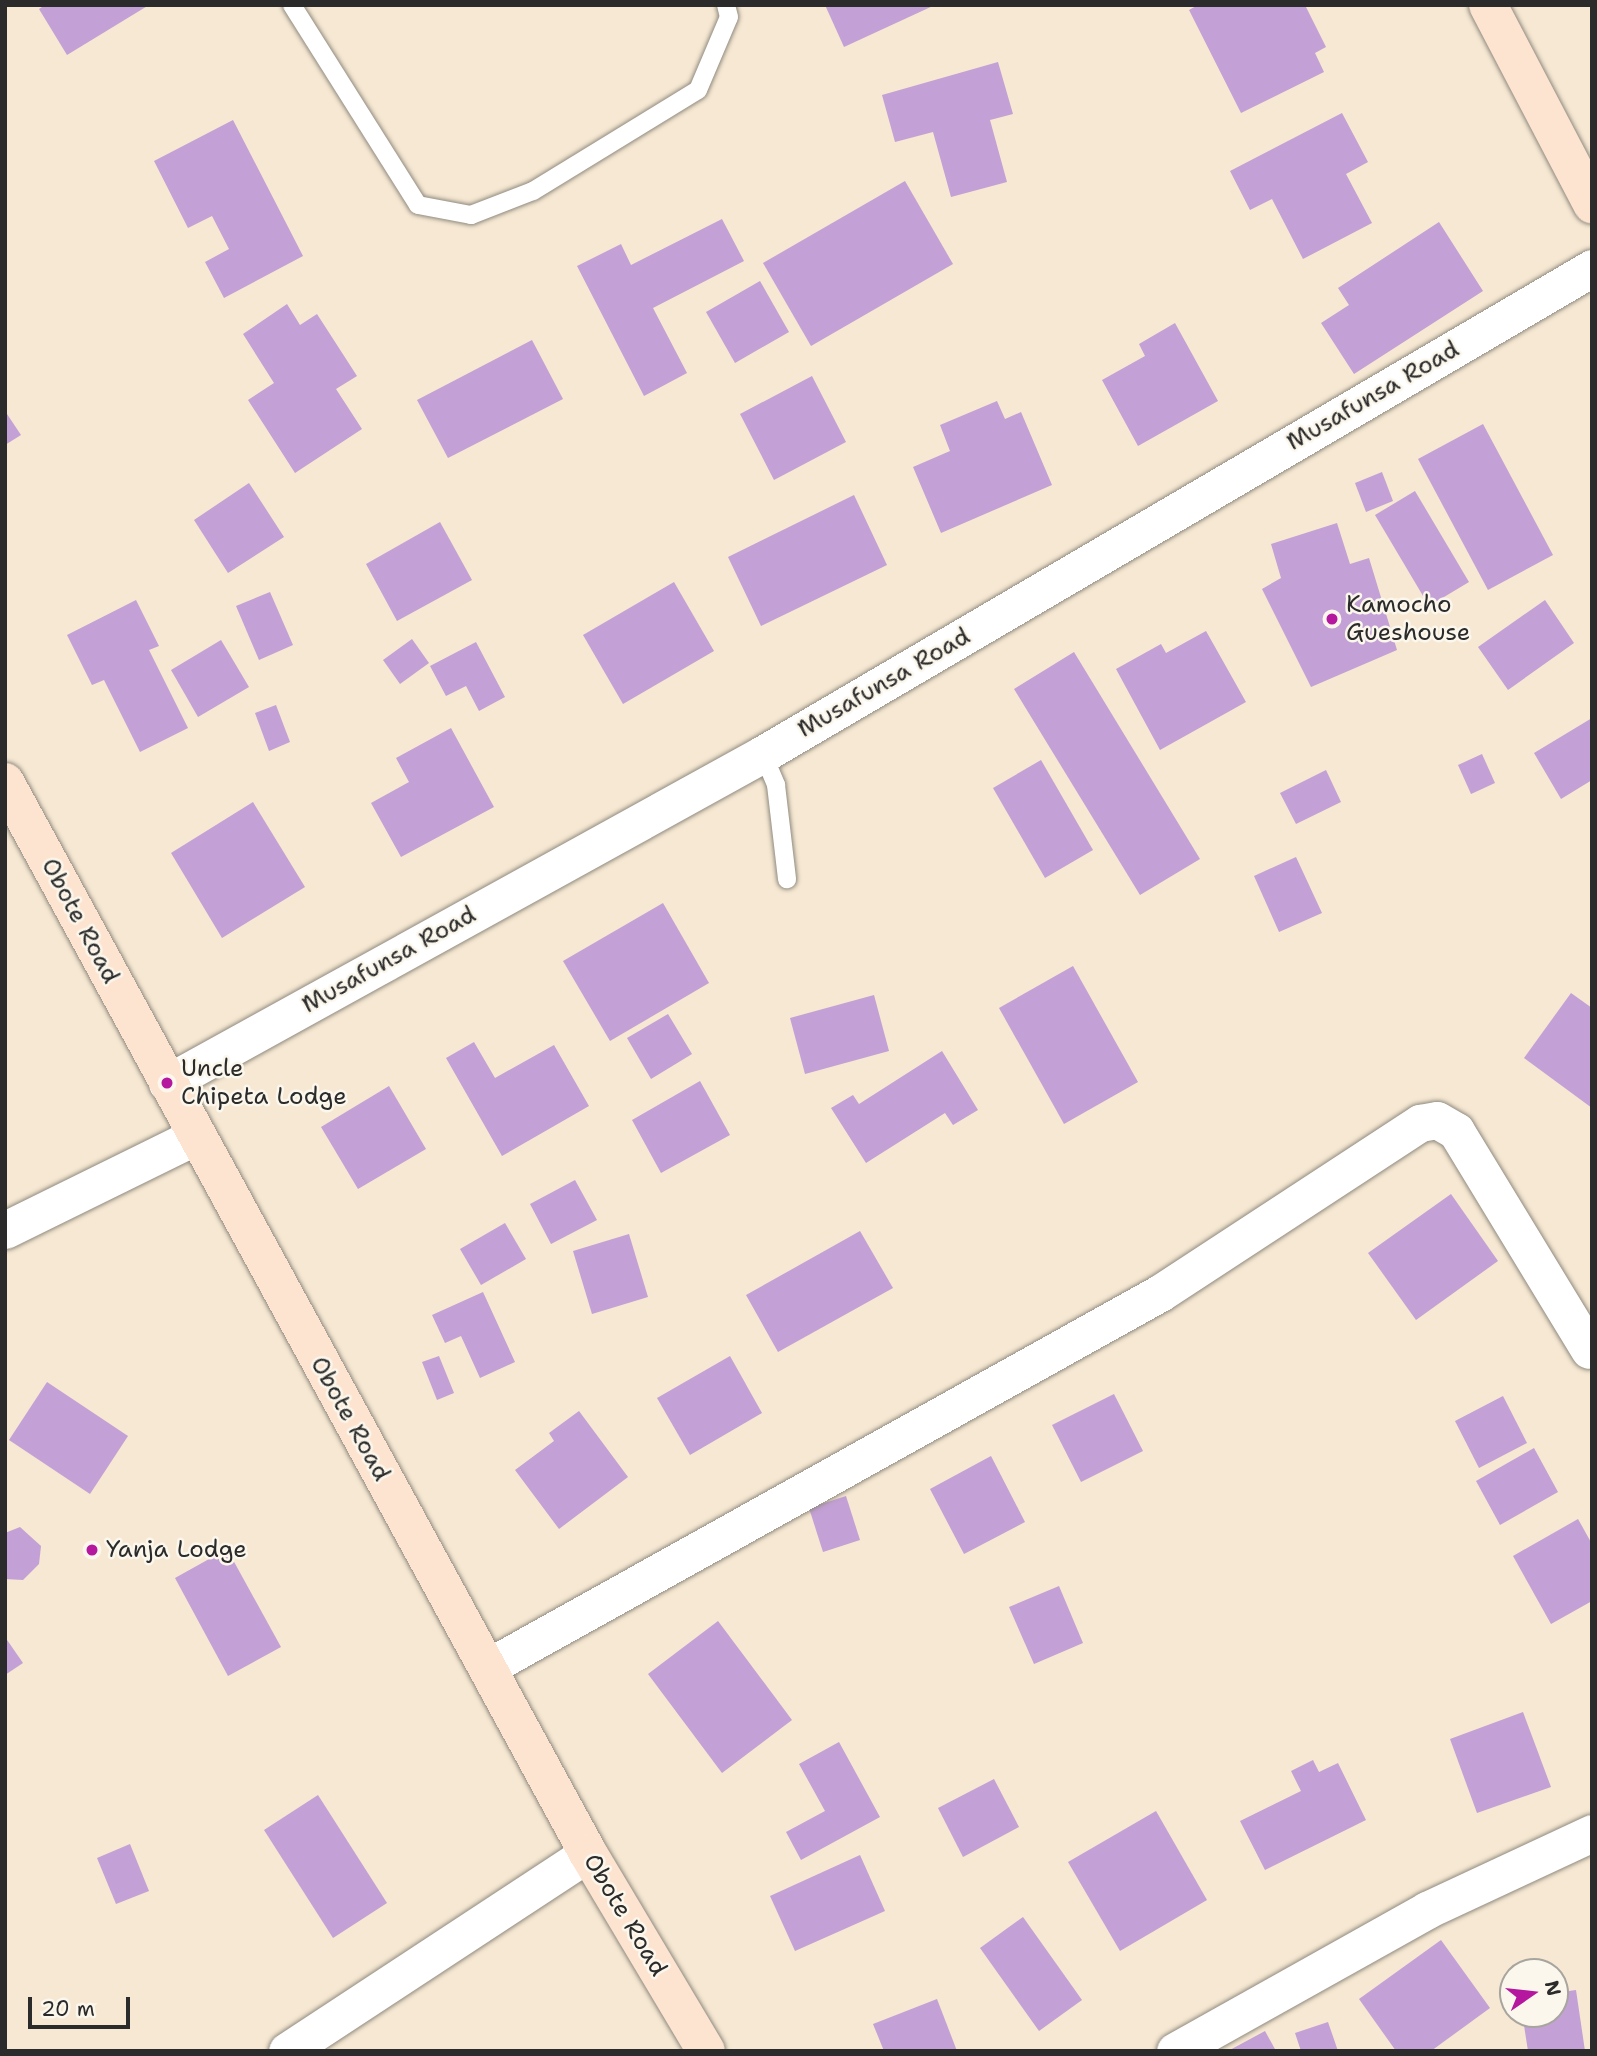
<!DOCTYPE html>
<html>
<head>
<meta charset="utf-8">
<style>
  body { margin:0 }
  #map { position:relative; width:1597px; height:2056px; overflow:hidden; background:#f6e8d3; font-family:"Shantell Sans",sans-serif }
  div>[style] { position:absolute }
  .building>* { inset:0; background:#c3a0d5 }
  .roads { filter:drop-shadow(0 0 2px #908a7f) drop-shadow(0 0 2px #908a7f) }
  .lane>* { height:18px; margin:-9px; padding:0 9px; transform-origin:9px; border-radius:9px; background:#fff }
  .street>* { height:37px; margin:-18.5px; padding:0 18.5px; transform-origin:18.5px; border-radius:18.5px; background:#fff }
  .secondary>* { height:38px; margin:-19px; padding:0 19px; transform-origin:19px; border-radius:19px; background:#fde4d1 }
  .dots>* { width:19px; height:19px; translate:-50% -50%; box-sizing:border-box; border:4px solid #fbf7ec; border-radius:50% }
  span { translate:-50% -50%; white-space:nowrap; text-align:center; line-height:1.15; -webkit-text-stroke:5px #fbf7ec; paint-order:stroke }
  .street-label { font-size:24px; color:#2b2b2b }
  .poi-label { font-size:24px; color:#2b2b2b }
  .left { translate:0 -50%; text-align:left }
  .frame { position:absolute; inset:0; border:7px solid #2b2b2b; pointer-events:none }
  .north { position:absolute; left:1499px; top:1958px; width:70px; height:70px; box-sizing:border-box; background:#fbf7ec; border:2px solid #a8a59f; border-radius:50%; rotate:76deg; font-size:19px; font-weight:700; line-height:28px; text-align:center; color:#2b2b2b }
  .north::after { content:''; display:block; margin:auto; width:24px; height:32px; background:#b5179e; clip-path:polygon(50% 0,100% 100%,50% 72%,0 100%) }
  .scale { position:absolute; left:28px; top:1997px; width:102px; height:32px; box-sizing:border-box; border:4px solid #2b2b2b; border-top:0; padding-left:9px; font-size:21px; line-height:24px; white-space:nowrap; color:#2b2b2b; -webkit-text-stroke:5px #fbf7ec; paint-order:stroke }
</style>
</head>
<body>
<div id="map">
  <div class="building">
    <div style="clip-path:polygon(45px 5px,149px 5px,67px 55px,39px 9px)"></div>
    <div style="clip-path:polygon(825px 5px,935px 5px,844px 47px)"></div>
    <div style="clip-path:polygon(1198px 5px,1305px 5px,1326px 47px,1315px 53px,1324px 72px,1241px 113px,1189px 10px)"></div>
    <div style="clip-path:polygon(998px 62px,1013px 114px,990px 120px,1007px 182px,951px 197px,933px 132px,895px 142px,882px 95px)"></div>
    <div style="clip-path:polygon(1342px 113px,1368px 162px,1346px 174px,1372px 223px,1303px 259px,1272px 199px,1250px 210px,1230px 171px)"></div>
    <div style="clip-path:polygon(233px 120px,303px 256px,224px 298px,205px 262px,229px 249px,212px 216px,188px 228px,154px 161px)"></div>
    <div style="clip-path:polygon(905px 181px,953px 264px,811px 346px,763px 263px)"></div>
    <div style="clip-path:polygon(722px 219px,744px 261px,653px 308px,687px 373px,644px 396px,577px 266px,621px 244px,631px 265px)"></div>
    <div style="clip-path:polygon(1439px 222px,1483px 291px,1354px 374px,1321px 323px,1349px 305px,1338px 288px)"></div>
    <div style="clip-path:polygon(760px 281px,789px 332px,735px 363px,706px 312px)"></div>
    <div style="clip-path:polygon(287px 304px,300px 325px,317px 314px,357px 376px,336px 389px,362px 429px,295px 473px,248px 400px,274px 383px,243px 334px)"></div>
    <div style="clip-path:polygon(1175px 323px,1218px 401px,1138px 446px,1102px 380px,1145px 356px,1139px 344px)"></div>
    <div style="clip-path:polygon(532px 340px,563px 399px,448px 458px,417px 400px)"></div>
    <div style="clip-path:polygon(812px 376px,846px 442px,774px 480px,740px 414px)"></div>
    <div style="clip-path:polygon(997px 401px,1005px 419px,1021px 412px,1052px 485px,941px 533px,913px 467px,950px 451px,940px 425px)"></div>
    <div style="clip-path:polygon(5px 411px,21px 435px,5px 445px)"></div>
    <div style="clip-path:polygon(1483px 424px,1553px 555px,1488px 590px,1418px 459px)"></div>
    <div style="clip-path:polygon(1382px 472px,1393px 501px,1366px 512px,1355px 483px)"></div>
    <div style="clip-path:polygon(249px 483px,284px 537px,228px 573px,194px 520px)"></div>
    <div style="clip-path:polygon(1415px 491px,1469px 582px,1429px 606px,1375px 515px)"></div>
    <div style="clip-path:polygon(854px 495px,887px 565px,761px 626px,728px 557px)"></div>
    <div style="clip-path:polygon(440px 522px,472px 580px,397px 621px,366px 564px)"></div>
    <div style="clip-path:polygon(1337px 523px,1350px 564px,1369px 558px,1397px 650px,1311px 687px,1262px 589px,1281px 578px,1271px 544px)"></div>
    <div style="clip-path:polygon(674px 582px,714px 651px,623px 704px,583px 635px)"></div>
    <div style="clip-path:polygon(270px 592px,293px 645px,259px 660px,236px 606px)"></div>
    <div style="clip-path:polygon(136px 600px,159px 646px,149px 650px,188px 728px,140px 752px,104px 680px,92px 685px,67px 635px)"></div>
    <div style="clip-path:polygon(1545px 600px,1574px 643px,1508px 690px,1478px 647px)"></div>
    <div style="clip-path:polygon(1206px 631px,1246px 702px,1160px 750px,1116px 669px,1161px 644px,1166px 653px)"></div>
    <div style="clip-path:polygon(412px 639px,429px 663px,400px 684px,383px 660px)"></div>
    <div style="clip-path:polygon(221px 640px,249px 687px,198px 717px,171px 670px)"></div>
    <div style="clip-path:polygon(476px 642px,505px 697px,479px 711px,466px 686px,446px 696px,430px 666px)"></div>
    <div style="clip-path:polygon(1074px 652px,1200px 859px,1140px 895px,1014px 689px)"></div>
    <div style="clip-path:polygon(276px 705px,290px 742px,269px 751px,255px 713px)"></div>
    <div style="clip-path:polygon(1592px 718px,1592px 780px,1561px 799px,1534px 753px)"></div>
    <div style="clip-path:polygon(451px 728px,494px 807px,401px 857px,371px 803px,409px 782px,396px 758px)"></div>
    <div style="clip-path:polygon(1482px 754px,1495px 783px,1471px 794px,1458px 765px)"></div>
    <div style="clip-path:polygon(1041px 760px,1093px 850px,1045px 878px,993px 788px)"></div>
    <div style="clip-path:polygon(1326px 770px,1341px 802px,1296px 824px,1280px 793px)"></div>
    <div style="clip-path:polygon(253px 802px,305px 887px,222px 938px,171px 853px)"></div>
    <div style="clip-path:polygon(1296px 857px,1322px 913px,1279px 932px,1254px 876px)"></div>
    <div style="clip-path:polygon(663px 903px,709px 983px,610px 1041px,563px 961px)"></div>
    <div style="clip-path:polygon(1073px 966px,1138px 1082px,1064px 1124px,999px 1008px)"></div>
    <div style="clip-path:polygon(1571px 993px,1592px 1008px,1592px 1108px,1524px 1058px)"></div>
    <div style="clip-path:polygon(874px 995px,889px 1051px,805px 1074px,790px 1018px)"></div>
    <div style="clip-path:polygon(668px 1014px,692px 1054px,651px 1079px,627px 1038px)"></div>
    <div style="clip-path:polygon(474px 1042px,495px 1078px,554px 1045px,589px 1106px,502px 1156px,446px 1058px)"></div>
    <div style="clip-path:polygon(942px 1051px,978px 1110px,953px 1125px,945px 1113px,866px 1163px,831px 1108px,853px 1095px,859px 1104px)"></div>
    <div style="clip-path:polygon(700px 1081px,730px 1135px,661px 1173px,632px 1120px)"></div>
    <div style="clip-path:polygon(389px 1086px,426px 1149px,358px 1189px,321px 1127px)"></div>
    <div style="clip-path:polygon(575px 1180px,597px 1220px,551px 1244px,530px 1204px)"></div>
    <div style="clip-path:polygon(1451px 1194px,1498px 1261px,1416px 1320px,1368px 1253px)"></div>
    <div style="clip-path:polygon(505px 1223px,526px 1259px,481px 1285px,460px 1249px)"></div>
    <div style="clip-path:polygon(860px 1231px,893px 1288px,778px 1352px,746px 1295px)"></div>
    <div style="clip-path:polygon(629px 1234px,648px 1297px,592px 1314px,573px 1251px)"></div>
    <div style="clip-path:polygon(483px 1292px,515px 1362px,480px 1378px,461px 1336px,445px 1343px,432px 1315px)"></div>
    <div style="clip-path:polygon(439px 1356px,454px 1393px,437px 1400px,422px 1362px)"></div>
    <div style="clip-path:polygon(730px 1356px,762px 1413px,690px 1455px,657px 1398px)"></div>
    <div style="clip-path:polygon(47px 1382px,128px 1436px,90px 1494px,9px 1440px)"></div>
    <div style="clip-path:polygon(1114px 1394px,1143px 1451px,1081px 1482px,1052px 1425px)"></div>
    <div style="clip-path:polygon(1503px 1396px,1527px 1443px,1479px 1468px,1455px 1421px)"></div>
    <div style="clip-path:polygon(579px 1411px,628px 1477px,559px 1529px,515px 1470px,554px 1441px,549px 1433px)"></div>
    <div style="clip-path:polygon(1534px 1448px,1558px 1492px,1500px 1525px,1476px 1481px)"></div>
    <div style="clip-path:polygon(991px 1456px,1025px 1522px,964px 1554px,930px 1489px)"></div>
    <div style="clip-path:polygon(846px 1496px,860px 1540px,823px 1552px,809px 1508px)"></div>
    <div style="clip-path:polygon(1578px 1519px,1592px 1544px,1592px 1601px,1551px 1624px,1513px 1556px)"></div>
    <div style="clip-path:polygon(20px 1527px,41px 1546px,39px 1564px,23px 1580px,5px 1579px,5px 1533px)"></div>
    <div style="clip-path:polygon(227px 1549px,281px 1647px,228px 1676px,175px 1578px)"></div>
    <div style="clip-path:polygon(1059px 1586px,1083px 1643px,1034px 1664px,1009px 1607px)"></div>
    <div style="clip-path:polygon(718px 1621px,792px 1720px,722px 1773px,648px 1674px)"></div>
    <div style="clip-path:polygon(5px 1637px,23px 1663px,5px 1675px)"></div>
    <div style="clip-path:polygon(1523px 1712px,1551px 1787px,1477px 1813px,1450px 1739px)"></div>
    <div style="clip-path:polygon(839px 1742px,880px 1817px,801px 1860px,786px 1832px,825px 1811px,799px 1764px)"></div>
    <div style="clip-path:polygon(1313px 1760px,1319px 1772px,1338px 1763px,1366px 1820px,1265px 1870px,1240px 1821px,1301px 1791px,1291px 1771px)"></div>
    <div style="clip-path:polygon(994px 1779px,1019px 1827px,963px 1857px,938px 1808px)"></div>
    <div style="clip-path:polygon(318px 1795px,387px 1903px,333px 1938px,264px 1830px)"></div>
    <div style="clip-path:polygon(1156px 1811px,1207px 1900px,1120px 1951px,1068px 1862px)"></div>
    <div style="clip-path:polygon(130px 1844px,149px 1891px,116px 1904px,97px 1858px)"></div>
    <div style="clip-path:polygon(860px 1855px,885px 1911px,795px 1951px,770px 1896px)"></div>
    <div style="clip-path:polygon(1023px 1917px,1082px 2000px,1039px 2031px,980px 1948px)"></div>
    <div style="clip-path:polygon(1441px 1940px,1490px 2008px,1431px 2051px,1396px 2051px,1359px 1999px)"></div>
    <div style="clip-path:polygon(1576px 1990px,1585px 2051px,1528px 2051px,1523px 2019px,1555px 2014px,1555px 1993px)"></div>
    <div style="clip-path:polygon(937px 1999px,957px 2051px,884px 2051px,873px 2024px)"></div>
    <div style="clip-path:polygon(1328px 2022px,1338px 2051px,1301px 2051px,1295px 2033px)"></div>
    <div style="clip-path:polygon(1265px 2031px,1276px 2051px,1228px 2051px)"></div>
  </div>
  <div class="roads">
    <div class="lane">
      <div style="left:292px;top:5px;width:236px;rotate:57.8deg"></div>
      <div style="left:418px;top:205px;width:54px;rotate:10.7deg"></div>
      <div style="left:471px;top:215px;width:66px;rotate:-21.2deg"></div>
      <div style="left:533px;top:191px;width:193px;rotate:-31.5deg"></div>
      <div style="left:698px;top:90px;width:79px;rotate:-67deg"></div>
      <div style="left:729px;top:17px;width:12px;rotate:-104deg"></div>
      <div style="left:763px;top:754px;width:34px;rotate:67deg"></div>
      <div style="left:776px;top:785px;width:95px;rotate:83.3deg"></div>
    </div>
    <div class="street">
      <div style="left:167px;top:1083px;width:681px;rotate:-28.9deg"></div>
      <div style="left:763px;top:754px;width:961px;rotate:-30.38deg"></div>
      <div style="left:5px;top:1230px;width:211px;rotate:-26.2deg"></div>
      <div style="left:488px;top:1667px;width:769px;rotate:-29.1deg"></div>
      <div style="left:1160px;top:1293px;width:311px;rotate:-33.2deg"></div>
      <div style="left:1420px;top:1123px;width:17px;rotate:-10deg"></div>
      <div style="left:1437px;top:1120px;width:22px;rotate:30deg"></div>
      <div style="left:1456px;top:1131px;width:256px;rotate:58.7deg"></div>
      <div style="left:287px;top:2051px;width:360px;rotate:-33.3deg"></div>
      <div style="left:1175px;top:2051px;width:289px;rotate:-29.2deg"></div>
      <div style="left:1427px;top:1910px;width:182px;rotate:-25deg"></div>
    </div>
    <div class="secondary">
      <div style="left:1488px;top:5px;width:225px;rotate:62.4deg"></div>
      <div style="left:5px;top:782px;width:1219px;rotate:61.44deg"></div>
      <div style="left:588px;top:1853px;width:230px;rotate:59.2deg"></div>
    </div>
  </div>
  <div class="dots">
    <div style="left:1332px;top:619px;background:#b5179e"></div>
    <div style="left:167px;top:1083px;background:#b5179e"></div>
    <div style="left:92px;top:1550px;background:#b5179e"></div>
  </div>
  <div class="street-label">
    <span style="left:1373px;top:396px;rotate:-30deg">Musafunsa Road</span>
    <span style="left:884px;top:683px;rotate:-30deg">Musafunsa Road</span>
    <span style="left:80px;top:921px;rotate:62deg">Obote Road</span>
    <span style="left:389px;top:960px;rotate:-29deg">Musafunsa Road</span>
    <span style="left:350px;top:1419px;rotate:61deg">Obote Road</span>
    <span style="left:625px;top:1915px;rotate:59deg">Obote Road</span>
  </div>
  <div class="poi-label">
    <span class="left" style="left:1346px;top:619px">Kamocho<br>Gueshouse</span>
    <span class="left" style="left:181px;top:1083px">Uncle<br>Chipeta Lodge</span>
    <span class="left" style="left:106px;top:1550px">Yanja Lodge</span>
  </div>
  <div class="frame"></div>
  <div class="north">N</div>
  <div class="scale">20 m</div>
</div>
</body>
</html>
